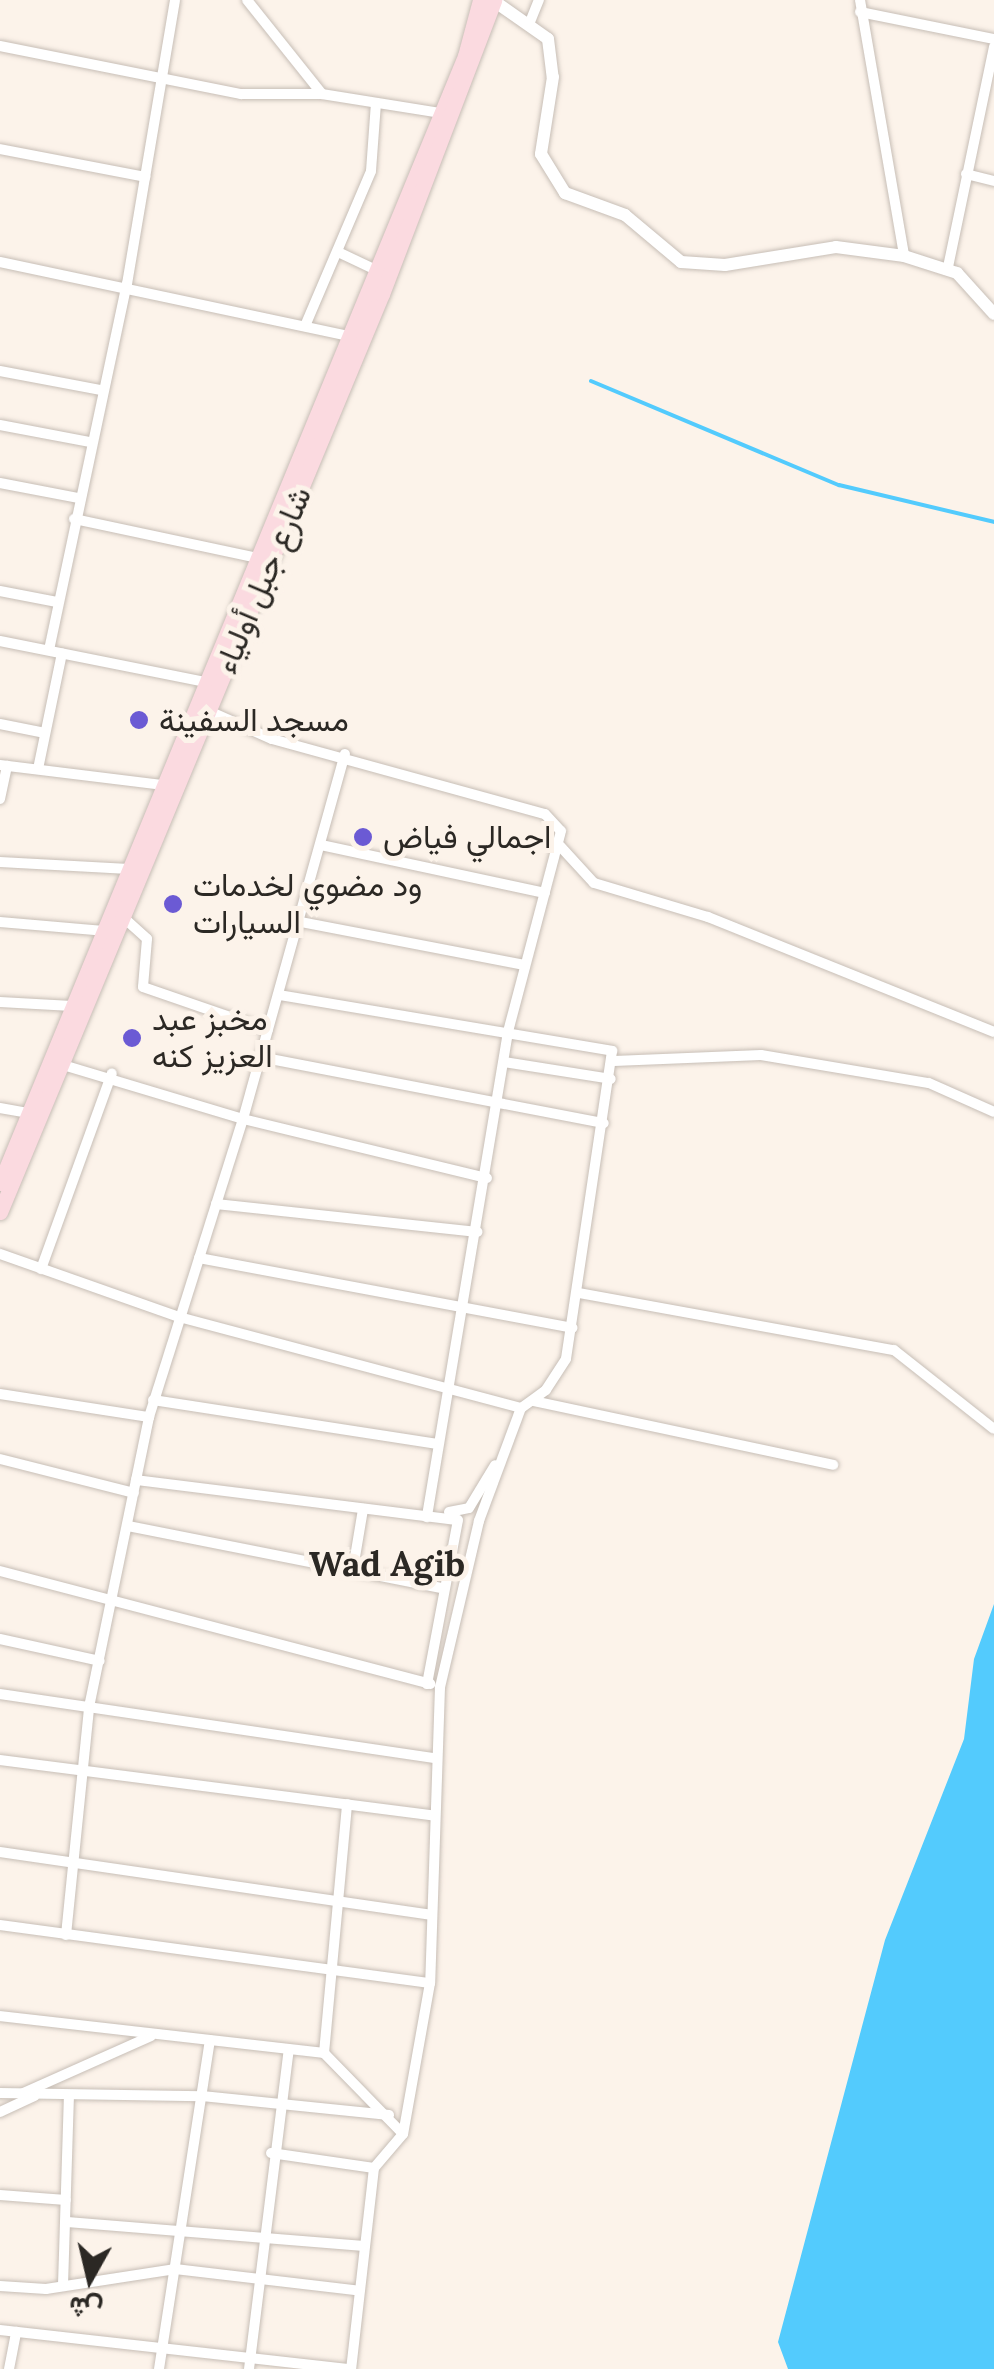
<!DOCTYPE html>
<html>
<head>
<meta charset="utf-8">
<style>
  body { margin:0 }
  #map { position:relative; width:994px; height:2369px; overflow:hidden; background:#fcf3ea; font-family:Lora,Vazirmatn,serif }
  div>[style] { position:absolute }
  .water>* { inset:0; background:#53cbfd }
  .stream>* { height:4px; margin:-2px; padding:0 2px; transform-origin:2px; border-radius:2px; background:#53cbfd }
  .roads { filter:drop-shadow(0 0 2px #c7beb6) drop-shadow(0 0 2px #c7beb6) }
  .minor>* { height:10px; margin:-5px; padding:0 5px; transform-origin:5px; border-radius:5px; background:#fff }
  .tertiary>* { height:12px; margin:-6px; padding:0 6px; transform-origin:6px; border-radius:6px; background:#fff }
  .primary>* { height:15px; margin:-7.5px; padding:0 7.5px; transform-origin:7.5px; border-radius:7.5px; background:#fbdae0 }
  .dots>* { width:28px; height:28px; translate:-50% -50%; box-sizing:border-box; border:5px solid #fcf3ea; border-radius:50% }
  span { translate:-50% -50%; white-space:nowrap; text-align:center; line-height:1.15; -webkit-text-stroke:10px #fcf3ea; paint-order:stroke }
  .street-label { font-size:32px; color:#2b2824 }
  .poi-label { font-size:32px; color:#2b2824 }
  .left { translate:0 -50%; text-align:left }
  .neighbourhood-label { font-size:35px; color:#2b2824; font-weight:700 }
  .north { position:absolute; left:40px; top:2229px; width:100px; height:100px; -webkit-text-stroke:8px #fcf3ea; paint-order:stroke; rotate:188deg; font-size:28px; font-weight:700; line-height:40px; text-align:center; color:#2b2824 }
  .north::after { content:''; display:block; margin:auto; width:35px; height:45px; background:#2b2824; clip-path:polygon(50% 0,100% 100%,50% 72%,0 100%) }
</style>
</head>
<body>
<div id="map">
  <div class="water">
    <div style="clip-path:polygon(994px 1604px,994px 2369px,788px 2369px,778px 2342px,885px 1940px,964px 1739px,974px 1659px)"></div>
  </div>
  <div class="stream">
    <div style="left:591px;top:381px;width:269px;rotate:22.8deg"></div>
    <div style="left:839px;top:485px;width:159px;rotate:13.4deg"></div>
  </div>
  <div class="roads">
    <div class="minor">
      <div style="left:247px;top:0;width:120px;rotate:51.4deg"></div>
      <div style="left:860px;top:0;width:260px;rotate:80.2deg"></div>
      <div style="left:860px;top:12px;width:137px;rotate:11.4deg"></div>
      <div style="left:530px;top:22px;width:24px;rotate:-68deg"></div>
      <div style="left:0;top:46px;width:246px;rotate:11.3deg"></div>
      <div style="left:241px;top:94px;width:81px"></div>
      <div style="left:322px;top:94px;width:127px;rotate:9.1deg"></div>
      <div style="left:0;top:149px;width:148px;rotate:10.9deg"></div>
      <div style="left:966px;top:174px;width:29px;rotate:14deg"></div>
      <div style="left:338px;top:252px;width:42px;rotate:25.3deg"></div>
      <div style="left:0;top:262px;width:357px;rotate:12deg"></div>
      <div style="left:948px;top:267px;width:225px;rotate:-78.2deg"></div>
      <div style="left:305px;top:326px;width:168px;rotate:-66.9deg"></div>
      <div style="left:371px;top:171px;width:68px;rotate:-85.8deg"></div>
      <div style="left:0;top:371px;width:103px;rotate:10.7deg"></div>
      <div style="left:0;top:425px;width:92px;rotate:10.7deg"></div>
      <div style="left:0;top:483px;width:79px;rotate:10.9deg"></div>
      <div style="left:74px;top:519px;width:187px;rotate:12deg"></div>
      <div style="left:0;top:591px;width:58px;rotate:10.9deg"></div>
      <div style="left:0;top:641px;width:210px;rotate:11.3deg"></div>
      <div style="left:49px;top:650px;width:374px;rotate:-78deg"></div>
      <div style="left:127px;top:284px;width:288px;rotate:-80.4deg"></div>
      <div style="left:209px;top:711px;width:69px;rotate:24deg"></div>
      <div style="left:272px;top:739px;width:283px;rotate:15.4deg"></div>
      <div style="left:545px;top:814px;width:23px;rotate:47deg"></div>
      <div style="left:561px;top:831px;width:208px;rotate:104.8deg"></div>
      <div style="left:508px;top:1032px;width:492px;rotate:99.5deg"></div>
      <div style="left:0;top:724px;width:46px;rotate:11.3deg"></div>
      <div style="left:0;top:765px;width:165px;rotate:7deg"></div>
      <div style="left:38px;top:769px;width:118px;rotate:-78.3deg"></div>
      <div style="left:0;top:799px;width:34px;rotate:-78deg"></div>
      <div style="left:321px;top:845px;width:229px;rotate:12.1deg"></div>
      <div style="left:560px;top:846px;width:50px;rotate:47.4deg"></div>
      <div style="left:594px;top:883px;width:119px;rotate:16.6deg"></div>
      <div style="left:708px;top:917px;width:308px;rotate:21.9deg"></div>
      <div style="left:0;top:862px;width:129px;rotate:3.1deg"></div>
      <div style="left:124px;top:918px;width:31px;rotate:42deg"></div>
      <div style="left:147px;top:939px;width:48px;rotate:94.8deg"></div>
      <div style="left:143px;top:987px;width:132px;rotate:19deg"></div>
      <div style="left:296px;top:921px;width:233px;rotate:10.9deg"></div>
      <div style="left:0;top:922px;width:104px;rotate:4.9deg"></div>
      <div style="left:279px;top:995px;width:338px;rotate:9.5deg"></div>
      <div style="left:612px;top:1051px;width:311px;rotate:98.5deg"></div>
      <div style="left:566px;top:1359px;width:37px;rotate:123deg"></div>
      <div style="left:546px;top:1390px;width:31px;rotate:144deg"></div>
      <div style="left:0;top:1002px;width:72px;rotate:3.2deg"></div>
      <div style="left:260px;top:1057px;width:350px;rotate:10.9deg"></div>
      <div style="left:614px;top:1061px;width:147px;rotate:-2.3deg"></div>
      <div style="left:761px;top:1055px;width:170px;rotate:9.5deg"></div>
      <div style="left:929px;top:1083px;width:71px;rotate:24deg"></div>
      <div style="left:504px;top:1062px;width:108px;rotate:9deg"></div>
      <div style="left:63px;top:1065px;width:188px;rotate:16.7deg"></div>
      <div style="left:243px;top:1119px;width:251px;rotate:13.6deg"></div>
      <div style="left:0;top:1108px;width:28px;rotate:10deg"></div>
      <div style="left:216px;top:1204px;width:263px;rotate:6.1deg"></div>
      <div style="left:0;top:1254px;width:190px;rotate:19.4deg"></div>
      <div style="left:179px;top:1317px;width:354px;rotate:14.9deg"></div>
      <div style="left:521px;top:1408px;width:121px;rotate:110.4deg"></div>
      <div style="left:479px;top:1521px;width:171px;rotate:103.2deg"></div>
      <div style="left:440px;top:1687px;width:296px;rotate:91.9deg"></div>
      <div style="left:430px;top:1983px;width:153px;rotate:100.1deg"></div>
      <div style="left:403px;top:2134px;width:45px;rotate:130.5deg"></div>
      <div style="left:374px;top:2168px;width:202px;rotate:96.5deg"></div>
      <div style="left:199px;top:1258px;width:380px;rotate:10.6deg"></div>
      <div style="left:41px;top:1269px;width:208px;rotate:-70.1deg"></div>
      <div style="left:579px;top:1293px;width:320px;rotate:10.3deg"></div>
      <div style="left:894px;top:1350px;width:127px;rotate:38.3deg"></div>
      <div style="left:0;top:1394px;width:151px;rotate:8.8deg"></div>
      <div style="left:153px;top:1400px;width:288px;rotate:8.8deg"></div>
      <div style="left:533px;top:1401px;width:307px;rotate:12deg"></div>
      <div style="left:0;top:1459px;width:138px;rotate:14.2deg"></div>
      <div style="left:136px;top:1480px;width:324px;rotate:7.1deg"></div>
      <div style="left:458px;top:1520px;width:167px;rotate:100.7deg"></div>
      <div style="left:449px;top:1512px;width:20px;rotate:-11deg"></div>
      <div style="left:469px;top:1508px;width:50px;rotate:-58.8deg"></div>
      <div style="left:128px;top:1526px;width:318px;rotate:11.2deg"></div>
      <div style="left:353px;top:1569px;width:61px;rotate:-80.5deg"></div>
      <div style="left:0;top:1571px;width:445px;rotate:14.7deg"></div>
      <div style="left:0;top:1639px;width:102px;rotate:12.4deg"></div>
      <div style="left:0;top:1694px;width:439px;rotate:8.4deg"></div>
      <div style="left:0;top:1760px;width:435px;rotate:7.3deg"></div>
      <div style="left:0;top:1852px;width:435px;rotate:8.3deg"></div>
      <div style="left:0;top:1925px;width:434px;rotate:7.7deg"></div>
      <div style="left:66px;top:1935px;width:229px;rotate:-84.2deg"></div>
      <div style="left:89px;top:1707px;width:296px;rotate:-78.3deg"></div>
      <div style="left:149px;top:1417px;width:312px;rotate:-72.5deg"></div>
      <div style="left:243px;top:1119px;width:379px;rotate:-74.4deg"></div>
      <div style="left:0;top:2016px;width:326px;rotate:6.5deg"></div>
      <div style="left:324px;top:2053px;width:113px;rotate:45.7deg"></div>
      <div style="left:324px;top:2053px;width:250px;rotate:-84.7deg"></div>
      <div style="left:0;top:2093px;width:202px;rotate:0.9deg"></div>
      <div style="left:202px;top:2096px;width:188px;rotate:5.8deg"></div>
      <div style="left:21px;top:2094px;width:142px;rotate:-24deg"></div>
      <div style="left:0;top:2112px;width:38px;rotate:-25deg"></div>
      <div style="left:271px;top:2153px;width:104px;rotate:8.3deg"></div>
      <div style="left:0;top:2195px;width:66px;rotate:4.3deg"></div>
      <div style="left:66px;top:2222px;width:297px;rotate:4.6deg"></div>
      <div style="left:63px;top:2285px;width:189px;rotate:-88.2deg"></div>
      <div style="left:0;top:2286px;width:46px;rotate:3.7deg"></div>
      <div style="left:46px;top:2289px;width:131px;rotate:-8.8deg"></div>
      <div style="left:175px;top:2269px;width:181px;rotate:6.7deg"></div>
      <div style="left:0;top:2330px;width:350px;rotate:6.4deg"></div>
      <div style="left:9px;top:2369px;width:38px;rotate:-79deg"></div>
      <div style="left:159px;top:2369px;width:333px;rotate:-81.2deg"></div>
      <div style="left:249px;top:2369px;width:322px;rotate:-82.9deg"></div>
    </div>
    <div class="tertiary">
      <div style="left:494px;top:1px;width:66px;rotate:35.1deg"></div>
      <div style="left:548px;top:39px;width:38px;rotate:83deg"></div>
      <div style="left:553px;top:77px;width:78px;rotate:98.9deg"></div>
      <div style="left:541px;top:154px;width:46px;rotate:58.4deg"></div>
      <div style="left:565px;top:193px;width:64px;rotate:20.1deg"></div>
      <div style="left:625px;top:215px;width:73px;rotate:40deg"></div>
      <div style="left:681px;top:262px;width:44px;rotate:3.9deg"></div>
      <div style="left:725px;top:265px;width:112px;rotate:-9.2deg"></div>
      <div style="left:836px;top:247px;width:69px;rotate:7.5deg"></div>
      <div style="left:904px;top:256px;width:56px;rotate:17.8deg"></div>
      <div style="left:957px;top:273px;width:55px;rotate:47.9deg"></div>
    </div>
    <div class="primary">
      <div style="left:0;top:1183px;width:1219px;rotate:-67.58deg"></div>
      <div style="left:465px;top:56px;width:58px;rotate:-75deg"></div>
      <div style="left:0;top:1212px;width:994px;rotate:-67.41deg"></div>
      <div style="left:382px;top:294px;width:315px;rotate:-69.1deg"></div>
    </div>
  </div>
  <div class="dots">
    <div style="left:139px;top:720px;background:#6b5ad4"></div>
    <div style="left:363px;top:837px;background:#6b5ad4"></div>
    <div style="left:173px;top:904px;background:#6b5ad4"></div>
    <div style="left:132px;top:1038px;background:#6b5ad4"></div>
  </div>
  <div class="street-label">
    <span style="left:263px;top:580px;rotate:-67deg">شارع جبل أولياء</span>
  </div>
  <div class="poi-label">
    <span class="left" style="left:159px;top:720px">مسجد السفينة</span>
    <span class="left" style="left:383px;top:837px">اجمالي فياض</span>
    <span class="left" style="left:193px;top:904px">ود مضوي لخدمات<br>السيارات</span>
    <span class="left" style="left:152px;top:1038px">مخبز عبد<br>العزيز كنه</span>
  </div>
  <div class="neighbourhood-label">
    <span style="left:387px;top:1564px">Wad Agib</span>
  </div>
  <div class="north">ش</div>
</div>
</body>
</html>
